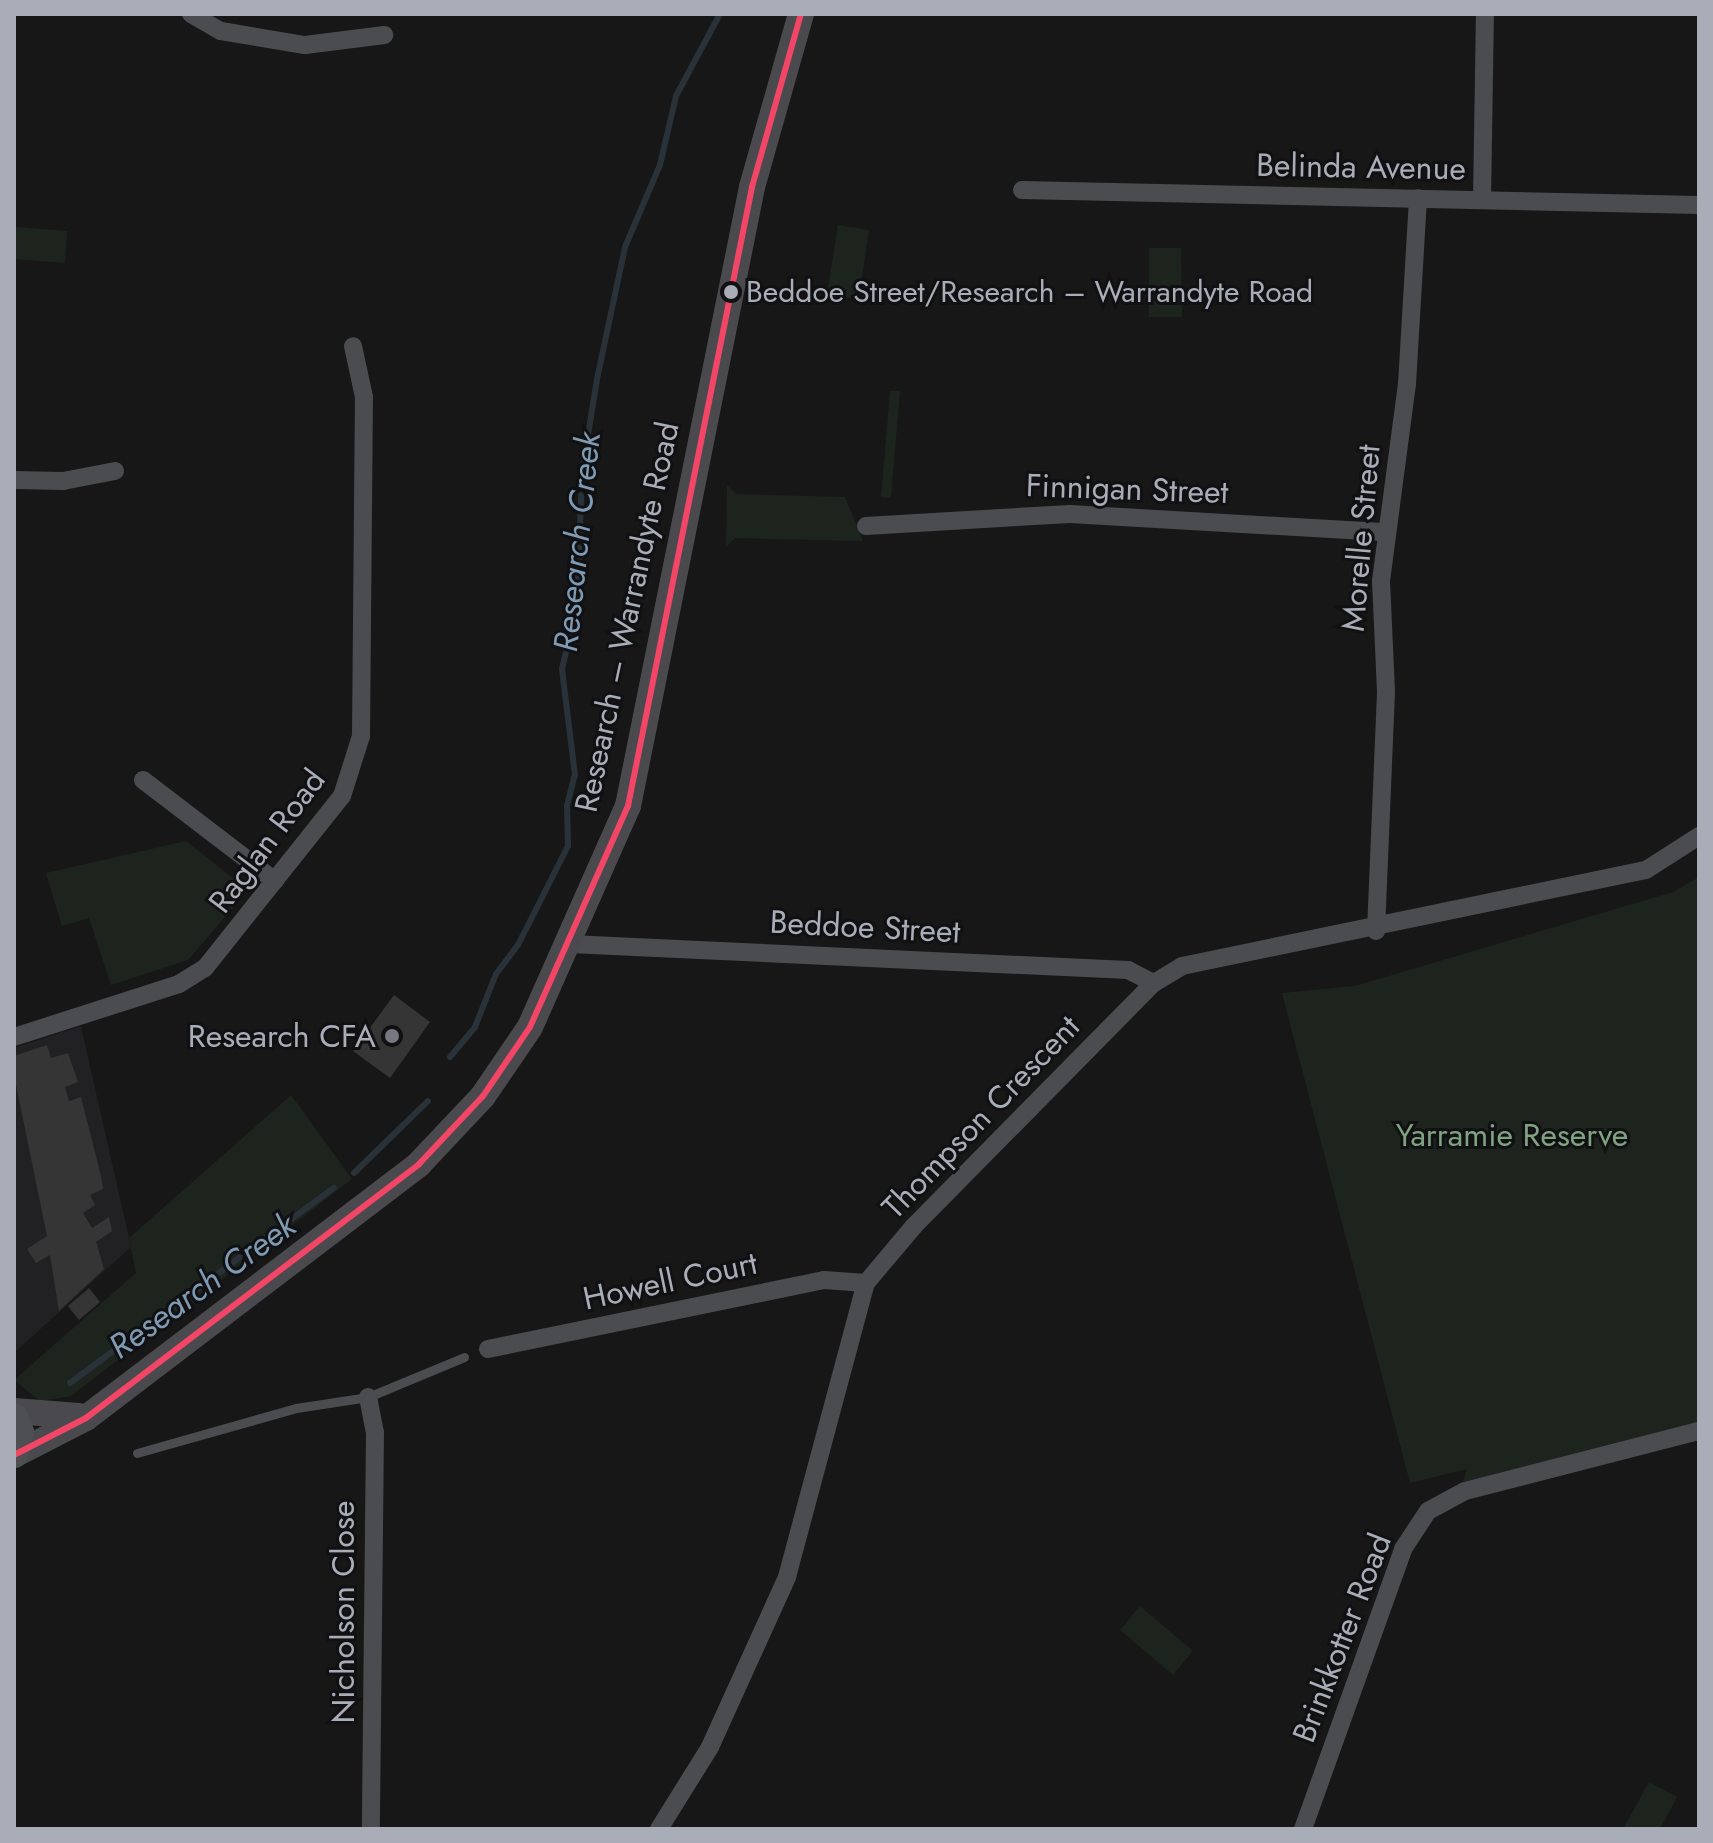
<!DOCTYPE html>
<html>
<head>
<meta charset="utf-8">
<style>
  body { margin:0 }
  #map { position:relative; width:1713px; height:1843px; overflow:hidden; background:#171717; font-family:Jost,sans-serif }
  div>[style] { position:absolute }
  .built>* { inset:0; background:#212123 }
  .green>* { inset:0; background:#1d241e }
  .stream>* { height:6px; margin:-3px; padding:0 3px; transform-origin:3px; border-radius:3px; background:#2a3239 }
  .building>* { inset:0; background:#353536 }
  .lane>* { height:9px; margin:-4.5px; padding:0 4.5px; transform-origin:4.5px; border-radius:4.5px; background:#4b4c50 }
  .street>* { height:18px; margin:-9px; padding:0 9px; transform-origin:9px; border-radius:9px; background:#4b4c50 }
  .secondary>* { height:26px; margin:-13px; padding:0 13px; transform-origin:13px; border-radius:13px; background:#4a4a4e }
  .primary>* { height:28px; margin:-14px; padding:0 14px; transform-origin:14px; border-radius:14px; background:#4d4f52 }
  .bus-1>* { height:6px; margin:-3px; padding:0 3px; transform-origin:3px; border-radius:3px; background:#f34667 }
  .dots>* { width:22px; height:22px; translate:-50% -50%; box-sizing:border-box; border:4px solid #111113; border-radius:50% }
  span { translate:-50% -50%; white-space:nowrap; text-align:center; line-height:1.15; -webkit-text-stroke:6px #111113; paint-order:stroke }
  .bus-label { font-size:30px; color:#a8adb8 }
  .left { translate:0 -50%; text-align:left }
  .street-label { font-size:32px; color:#a8adb8 }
  .poi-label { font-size:32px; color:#a8adb8 }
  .right { translate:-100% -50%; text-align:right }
  .park-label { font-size:32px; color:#7fa381 }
  .water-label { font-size:34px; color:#7f9bb3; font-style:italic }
  .frame { position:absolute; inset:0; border:16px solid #a8adb8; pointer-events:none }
</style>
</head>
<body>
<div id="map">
  <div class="built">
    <div style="clip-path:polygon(81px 1026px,131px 1247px,14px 1353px,14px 1048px)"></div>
  </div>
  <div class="green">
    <div style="clip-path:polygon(838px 225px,869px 230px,859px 299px,827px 294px)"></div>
    <div style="clip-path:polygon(14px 227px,67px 231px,65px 263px,14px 259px)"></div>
    <div style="clip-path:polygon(1149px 248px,1181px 248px,1182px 317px,1149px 317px)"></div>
    <div style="clip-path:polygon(890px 391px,900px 391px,891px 498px,881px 497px)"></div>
    <div style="clip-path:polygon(727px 485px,736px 494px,845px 497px,863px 541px,735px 538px,726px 547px)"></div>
    <div style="clip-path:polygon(186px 841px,235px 880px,237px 903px,188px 960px,111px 985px,89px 918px,62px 926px,46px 873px)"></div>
    <div style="clip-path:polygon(1699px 877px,1699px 1422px,1463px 1482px,1467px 1469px,1410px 1483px,1282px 993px,1355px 986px,1673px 892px)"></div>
    <div style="clip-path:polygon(291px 1095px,352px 1179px,71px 1396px,40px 1401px,14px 1380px,136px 1273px,129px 1238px)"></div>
    <div style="clip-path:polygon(1140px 1606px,1193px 1651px,1173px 1675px,1120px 1630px)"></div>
    <div style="clip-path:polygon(1649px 1782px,1677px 1797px,1660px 1829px,1623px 1829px)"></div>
  </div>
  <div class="stream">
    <div style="left:450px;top:1057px;width:39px;rotate:-50deg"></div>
    <div style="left:475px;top:1027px;width:57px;rotate:-68.4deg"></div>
    <div style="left:496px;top:974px;width:36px;rotate:-53deg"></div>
    <div style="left:518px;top:945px;width:111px;rotate:-63.2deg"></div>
    <div style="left:568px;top:846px;width:40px;rotate:-91.4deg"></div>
    <div style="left:567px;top:806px;width:32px;rotate:-76deg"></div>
    <div style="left:575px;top:775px;width:107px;rotate:-97deg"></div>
    <div style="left:562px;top:669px;width:66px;rotate:-76.8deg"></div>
    <div style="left:577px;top:605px;width:133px;rotate:-87.8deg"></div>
    <div style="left:582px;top:472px;width:94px;rotate:-80.8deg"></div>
    <div style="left:597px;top:379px;width:135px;rotate:-78deg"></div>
    <div style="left:625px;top:247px;width:89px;rotate:-66.9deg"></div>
    <div style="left:660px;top:165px;width:71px;rotate:-76.9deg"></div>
    <div style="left:676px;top:96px;width:93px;rotate:-61.8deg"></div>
    <div style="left:354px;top:1173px;width:103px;rotate:-44.2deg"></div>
    <div style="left:70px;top:1383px;width:328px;rotate:-36.5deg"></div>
  </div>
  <div class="building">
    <div style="clip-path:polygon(394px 995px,430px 1022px,390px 1078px,353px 1051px)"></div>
    <div style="clip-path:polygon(47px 1045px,51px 1058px,68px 1053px,78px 1082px,65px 1087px,69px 1101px,81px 1097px,101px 1176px,103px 1189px,90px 1195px,95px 1205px,83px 1213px,92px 1228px,109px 1217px,112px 1231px,96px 1242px,104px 1269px,59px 1311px,50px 1255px,36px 1263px,27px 1249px,47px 1236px,14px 1075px,14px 1056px)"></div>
    <div style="clip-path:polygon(89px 1288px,100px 1302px,79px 1320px,68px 1306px)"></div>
  </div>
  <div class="lane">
    <div style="left:137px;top:1453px;width:165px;rotate:-15.8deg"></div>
    <div style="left:296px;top:1408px;width:73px;rotate:-8.7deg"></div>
    <div style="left:368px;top:1397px;width:104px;rotate:-22.6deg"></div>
  </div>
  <div class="street">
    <div style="left:191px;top:14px;width:34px;rotate:30deg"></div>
    <div style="left:221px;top:31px;width:85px;rotate:9.5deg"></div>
    <div style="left:305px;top:45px;width:80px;rotate:-7.2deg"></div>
    <div style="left:1022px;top:190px;width:677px;rotate:1.27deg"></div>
    <div style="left:1482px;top:200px;width:186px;rotate:-89.1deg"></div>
    <div style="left:14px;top:480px;width:49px;rotate:1.2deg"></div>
    <div style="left:63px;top:481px;width:53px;rotate:-10.9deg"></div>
    <div style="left:866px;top:526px;width:204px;rotate:-3.4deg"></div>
    <div style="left:1070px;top:514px;width:317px;rotate:3.3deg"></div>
    <div style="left:143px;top:780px;width:166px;rotate:37.4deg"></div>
    <div style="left:1376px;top:931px;width:240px;rotate:-87.6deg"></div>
    <div style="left:1386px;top:691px;width:110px;rotate:-92.6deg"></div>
    <div style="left:1381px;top:581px;width:199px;rotate:-82.5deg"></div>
    <div style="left:1407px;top:384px;width:186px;rotate:-86.6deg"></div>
    <div style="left:570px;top:944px;width:559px;rotate:2.67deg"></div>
    <div style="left:1128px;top:970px;width:29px;rotate:27deg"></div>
    <div style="left:14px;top:1037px;width:173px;rotate:-17.8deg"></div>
    <div style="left:179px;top:984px;width:31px;rotate:-32deg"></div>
    <div style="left:205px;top:968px;width:220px;rotate:-51.5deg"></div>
    <div style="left:342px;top:796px;width:63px;rotate:-72.4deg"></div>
    <div style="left:361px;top:736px;width:339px;rotate:-89.5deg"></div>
    <div style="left:364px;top:397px;width:52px;rotate:-102.2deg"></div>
    <div style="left:488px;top:1349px;width:343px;rotate:-11.6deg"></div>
    <div style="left:824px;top:1280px;width:42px;rotate:4.1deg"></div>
    <div style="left:368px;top:1397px;width:36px;rotate:79deg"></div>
    <div style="left:375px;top:1432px;width:397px;rotate:90.6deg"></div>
    <div style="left:659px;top:1829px;width:97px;rotate:-58.1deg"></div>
    <div style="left:710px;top:1747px;width:187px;rotate:-65.6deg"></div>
    <div style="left:787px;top:1577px;width:304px;rotate:-75deg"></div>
    <div style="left:866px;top:1283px;width:75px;rotate:-49.9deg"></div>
    <div style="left:914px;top:1226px;width:342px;rotate:-45.4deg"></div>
    <div style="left:1154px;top:983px;width:33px;rotate:-31deg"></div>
    <div style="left:1182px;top:966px;width:474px;rotate:-11.7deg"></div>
    <div style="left:1646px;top:870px;width:63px;rotate:-32.7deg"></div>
    <div style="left:1303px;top:1829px;width:297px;rotate:-70.3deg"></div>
    <div style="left:1403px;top:1549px;width:45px;rotate:-56.7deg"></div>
    <div style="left:1428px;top:1511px;width:42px;rotate:-28.4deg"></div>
    <div style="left:1465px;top:1491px;width:242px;rotate:-14.4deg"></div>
  </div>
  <div class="secondary">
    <div style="left:14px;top:1411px;width:65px;rotate:4.4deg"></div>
    <div style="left:14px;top:1455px;width:81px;rotate:-27.2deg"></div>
    <div style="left:86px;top:1418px;width:419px;rotate:-37.3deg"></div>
    <div style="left:419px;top:1164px;width:93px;rotate:-46.7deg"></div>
    <div style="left:483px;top:1096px;width:83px;rotate:-55.7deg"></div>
    <div style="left:530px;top:1027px;width:242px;rotate:-66.1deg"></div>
    <div style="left:628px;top:806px;width:631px;rotate:-78.67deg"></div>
    <div style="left:752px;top:187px;width:180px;rotate:-74.2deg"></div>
  </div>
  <div class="primary">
    <div style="left:14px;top:1417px;width:16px;rotate:68deg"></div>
    <div style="left:20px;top:1432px;width:23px;rotate:105deg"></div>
  </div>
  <div class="bus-1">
    <div style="left:14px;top:1455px;width:81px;rotate:-27.2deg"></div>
    <div style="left:86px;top:1418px;width:419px;rotate:-37.3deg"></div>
    <div style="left:419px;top:1164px;width:93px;rotate:-46.7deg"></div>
    <div style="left:483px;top:1096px;width:83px;rotate:-55.7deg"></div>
    <div style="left:530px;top:1027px;width:242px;rotate:-66.1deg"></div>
    <div style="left:628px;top:806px;width:631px;rotate:-78.67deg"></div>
    <div style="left:752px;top:187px;width:180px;rotate:-74.2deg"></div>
  </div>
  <div class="dots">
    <div style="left:731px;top:292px;background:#a8adb8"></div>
    <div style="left:392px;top:1036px;background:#757880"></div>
  </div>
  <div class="bus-label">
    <span class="left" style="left:746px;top:292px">Beddoe Street/Research – Warrandyte Road</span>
  </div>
  <div class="street-label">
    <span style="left:1361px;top:167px;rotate:1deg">Belinda Avenue</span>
    <span style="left:1127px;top:489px;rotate:2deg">Finnigan Street</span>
    <span style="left:1361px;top:538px;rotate:-85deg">Morelle Street</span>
    <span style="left:627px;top:617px;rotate:-78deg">Research – Warrandyte Road</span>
    <span style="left:267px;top:841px;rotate:-53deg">Raglan Road</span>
    <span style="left:865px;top:927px;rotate:3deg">Beddoe Street</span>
    <span style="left:981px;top:1117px;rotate:-46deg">Thompson Crescent</span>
    <span style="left:670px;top:1281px;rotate:-12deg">Howell Court</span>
    <span style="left:343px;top:1612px;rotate:-90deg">Nicholson Close</span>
    <span style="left:1342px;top:1638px;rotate:-69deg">Brinkkotter Road</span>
  </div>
  <div class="poi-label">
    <span class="right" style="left:376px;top:1036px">Research CFA</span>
  </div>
  <div class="park-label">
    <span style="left:1512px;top:1135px">Yarramie Reserve</span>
  </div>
  <div class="water-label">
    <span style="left:577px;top:542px;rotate:-84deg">Research Creek</span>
    <span style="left:202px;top:1286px;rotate:-36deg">Research Creek</span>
  </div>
  <div class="frame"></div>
</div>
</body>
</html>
